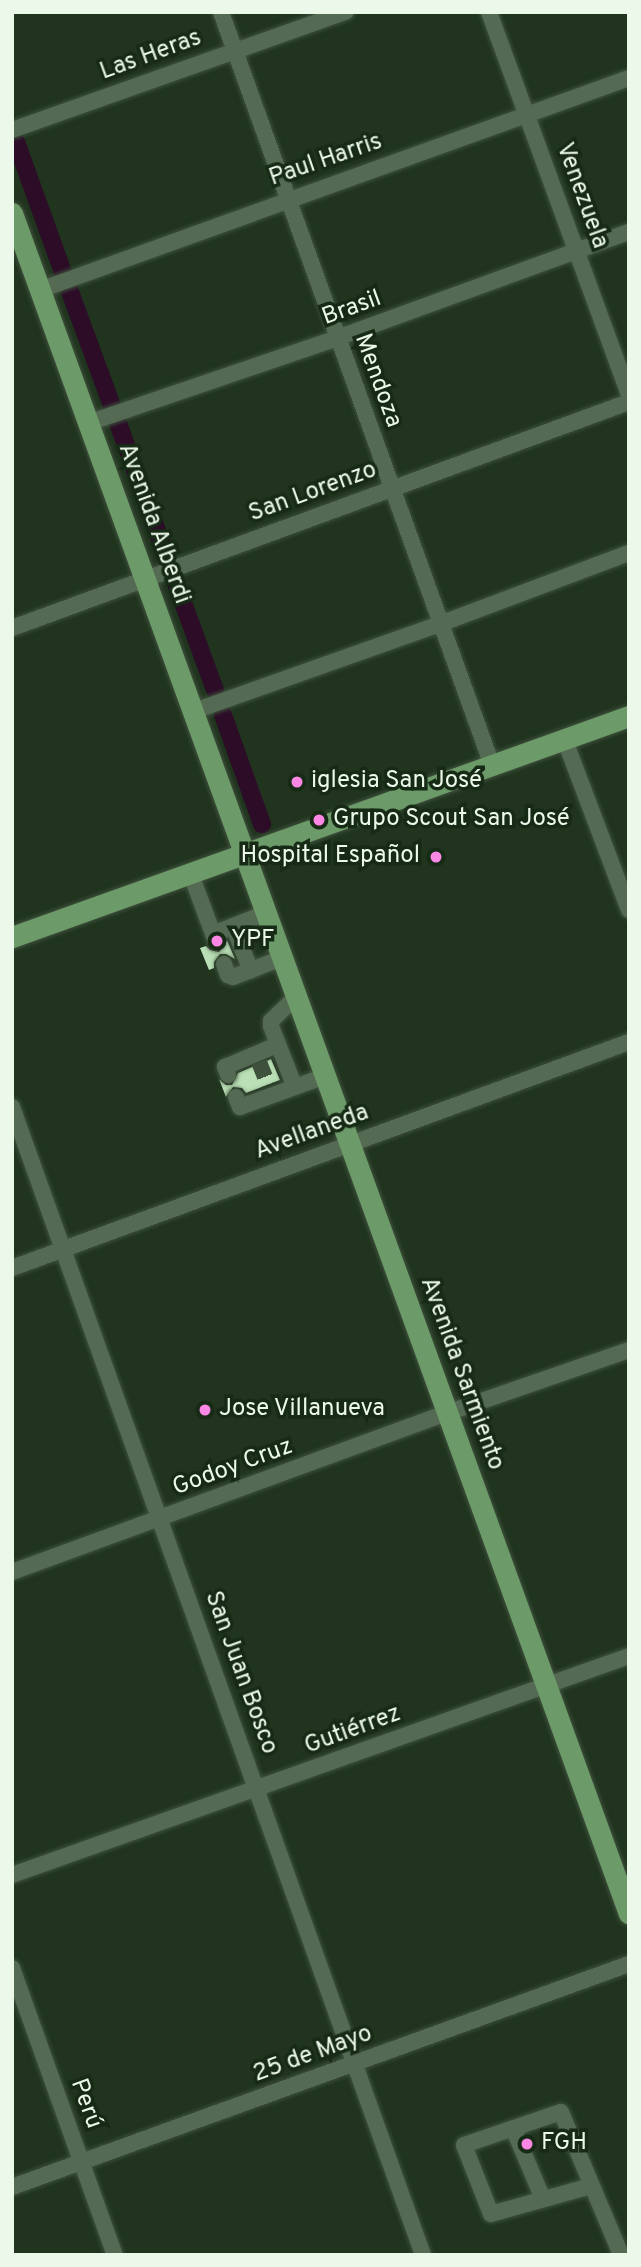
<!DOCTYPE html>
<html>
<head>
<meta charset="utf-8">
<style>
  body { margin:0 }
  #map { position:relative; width:641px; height:2267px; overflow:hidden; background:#20341e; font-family:Overpass,sans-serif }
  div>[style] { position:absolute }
  .canal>* { height:18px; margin:-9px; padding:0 9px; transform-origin:9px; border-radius:9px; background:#2c0c27 }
  .building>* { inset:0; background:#bbe0b7 }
  .minor-tunnel>* { height:16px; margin-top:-8px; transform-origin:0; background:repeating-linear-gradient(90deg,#3f523d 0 16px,transparent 0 24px) }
  .roads { filter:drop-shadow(0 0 2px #3f513d) drop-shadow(0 0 2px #3f513d) }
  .minor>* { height:16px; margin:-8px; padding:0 8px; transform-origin:8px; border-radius:8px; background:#546a52 }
  .major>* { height:21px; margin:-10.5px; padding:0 10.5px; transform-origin:10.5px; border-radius:10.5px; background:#6d9a69 }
  .dots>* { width:19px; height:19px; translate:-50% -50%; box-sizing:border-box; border:4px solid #162a15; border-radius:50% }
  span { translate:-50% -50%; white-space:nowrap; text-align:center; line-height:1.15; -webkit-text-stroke:7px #162a15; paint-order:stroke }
  .street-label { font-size:24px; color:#ecf9ea }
  .poi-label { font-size:24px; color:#ecf9ea }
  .left { translate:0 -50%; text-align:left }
  .right { translate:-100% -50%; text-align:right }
  .frame { position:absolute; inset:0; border:14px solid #ecf9ea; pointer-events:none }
</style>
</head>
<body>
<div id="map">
  <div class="canal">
    <div style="left:15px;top:139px;width:141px;rotate:70.2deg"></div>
    <div style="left:69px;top:289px;width:125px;rotate:69.8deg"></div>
    <div style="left:118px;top:423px;width:147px;rotate:70.1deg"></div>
    <div style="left:174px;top:578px;width:119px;rotate:69.9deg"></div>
    <div style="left:223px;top:715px;width:116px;rotate:70.3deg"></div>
  </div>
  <div class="building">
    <div style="clip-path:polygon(227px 940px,235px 959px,226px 954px,220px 954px,214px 962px,214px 968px,209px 970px,200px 948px,206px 946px,210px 950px,219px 952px)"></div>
    <div style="clip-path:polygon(271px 1059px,280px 1080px,246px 1093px,242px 1088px,233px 1087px,226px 1097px,219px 1079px,226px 1085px,232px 1085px,238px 1073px)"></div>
  </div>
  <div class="minor-tunnel">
    <div style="left:259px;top:1062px;width:24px;rotate:68deg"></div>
  </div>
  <div class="roads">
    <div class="minor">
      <div style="left:221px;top:12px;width:800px;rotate:70.21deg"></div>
      <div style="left:489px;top:12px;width:408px;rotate:69.9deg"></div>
      <div style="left:12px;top:130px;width:354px;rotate:-19.5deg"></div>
      <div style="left:40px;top:290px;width:626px;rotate:-19.8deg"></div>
      <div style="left:88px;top:423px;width:263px;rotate:-18.8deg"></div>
      <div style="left:337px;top:338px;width:311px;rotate:-20deg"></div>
      <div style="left:12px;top:628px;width:657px;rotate:-20.12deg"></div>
      <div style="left:194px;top:711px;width:261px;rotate:-19.5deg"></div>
      <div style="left:440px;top:624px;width:202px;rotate:-20.6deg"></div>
      <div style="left:564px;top:738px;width:184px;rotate:69.3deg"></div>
      <div style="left:190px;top:872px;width:75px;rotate:69.6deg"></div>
      <div style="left:233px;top:926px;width:48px;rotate:68.2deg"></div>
      <div style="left:213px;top:934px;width:57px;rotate:-21.6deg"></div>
      <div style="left:224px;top:964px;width:12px;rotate:70deg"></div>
      <div style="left:228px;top:975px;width:5px;rotate:22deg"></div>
      <div style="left:233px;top:977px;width:53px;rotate:-21.2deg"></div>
      <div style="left:228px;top:1075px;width:9px;rotate:-111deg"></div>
      <div style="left:225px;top:1067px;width:56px;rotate:-22.9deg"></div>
      <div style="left:294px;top:1085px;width:63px;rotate:-111.3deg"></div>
      <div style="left:271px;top:1026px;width:5px;rotate:-90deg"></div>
      <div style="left:271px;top:1021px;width:35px;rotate:-44deg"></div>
      <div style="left:236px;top:1097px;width:11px;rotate:68deg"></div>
      <div style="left:240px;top:1107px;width:90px;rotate:-20deg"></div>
      <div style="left:12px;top:1107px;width:1219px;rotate:70.3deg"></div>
      <div style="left:12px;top:1268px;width:657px;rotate:-20.12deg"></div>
      <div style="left:12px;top:1572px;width:463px;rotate:-20.1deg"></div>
      <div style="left:447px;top:1413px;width:193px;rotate:-19.1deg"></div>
      <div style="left:12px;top:1875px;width:655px;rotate:-19.54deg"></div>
      <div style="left:12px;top:1968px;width:305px;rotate:70.3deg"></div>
      <div style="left:513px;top:2128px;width:77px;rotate:67.1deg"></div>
      <div style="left:591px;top:2186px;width:104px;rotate:164.4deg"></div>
      <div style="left:491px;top:2214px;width:74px;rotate:-111.4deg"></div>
      <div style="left:464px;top:2145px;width:102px;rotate:-18.8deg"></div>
      <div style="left:561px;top:2112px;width:155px;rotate:67.2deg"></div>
      <div style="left:12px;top:2187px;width:656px;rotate:-19.87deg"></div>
    </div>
    <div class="major">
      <div style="left:12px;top:213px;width:1809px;rotate:70.06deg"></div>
      <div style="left:12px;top:937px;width:655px;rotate:-19.71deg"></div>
    </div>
  </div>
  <div class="dots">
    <div style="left:297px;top:782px;background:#fb87e5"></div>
    <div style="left:319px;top:820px;background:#fb87e5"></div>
    <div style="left:436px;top:857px;background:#fb87e5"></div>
    <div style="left:217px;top:941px;background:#fb87e5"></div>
    <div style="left:205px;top:1410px;background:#fb87e5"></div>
    <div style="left:527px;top:2144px;background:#fb87e5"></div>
  </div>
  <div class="street-label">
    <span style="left:151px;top:56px;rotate:-20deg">Las Heras</span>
    <span style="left:326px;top:161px;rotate:-19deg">Paul Harris</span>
    <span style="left:581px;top:196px;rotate:70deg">Venezuela</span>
    <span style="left:352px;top:309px;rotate:-20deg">Brasil</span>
    <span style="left:377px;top:381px;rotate:70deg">Mendoza</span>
    <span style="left:313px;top:493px;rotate:-20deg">San Lorenzo</span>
    <span style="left:153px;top:524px;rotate:70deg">Avenida Alberdi</span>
    <span style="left:312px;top:1133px;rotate:-20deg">Avellaneda</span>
    <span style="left:461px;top:1374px;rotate:70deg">Avenida Sarmiento</span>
    <span style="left:233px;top:1468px;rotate:-20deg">Godoy Cruz</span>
    <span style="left:240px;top:1673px;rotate:70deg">San Juan Bosco</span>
    <span style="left:353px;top:1731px;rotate:-20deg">Gutiérrez</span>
    <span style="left:313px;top:2055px;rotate:-20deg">25 de Mayo</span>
    <span style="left:85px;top:2104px;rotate:70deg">Perú</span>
  </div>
  <div class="poi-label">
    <span class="left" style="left:311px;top:782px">iglesia San José</span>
    <span class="left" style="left:333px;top:820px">Grupo Scout San José</span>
    <span class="right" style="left:420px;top:857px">Hospital Español</span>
    <span class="left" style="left:231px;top:941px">YPF</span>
    <span class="left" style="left:219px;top:1410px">Jose Villanueva</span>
    <span class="left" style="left:541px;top:2144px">FGH</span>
  </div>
  <div class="frame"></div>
</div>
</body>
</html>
